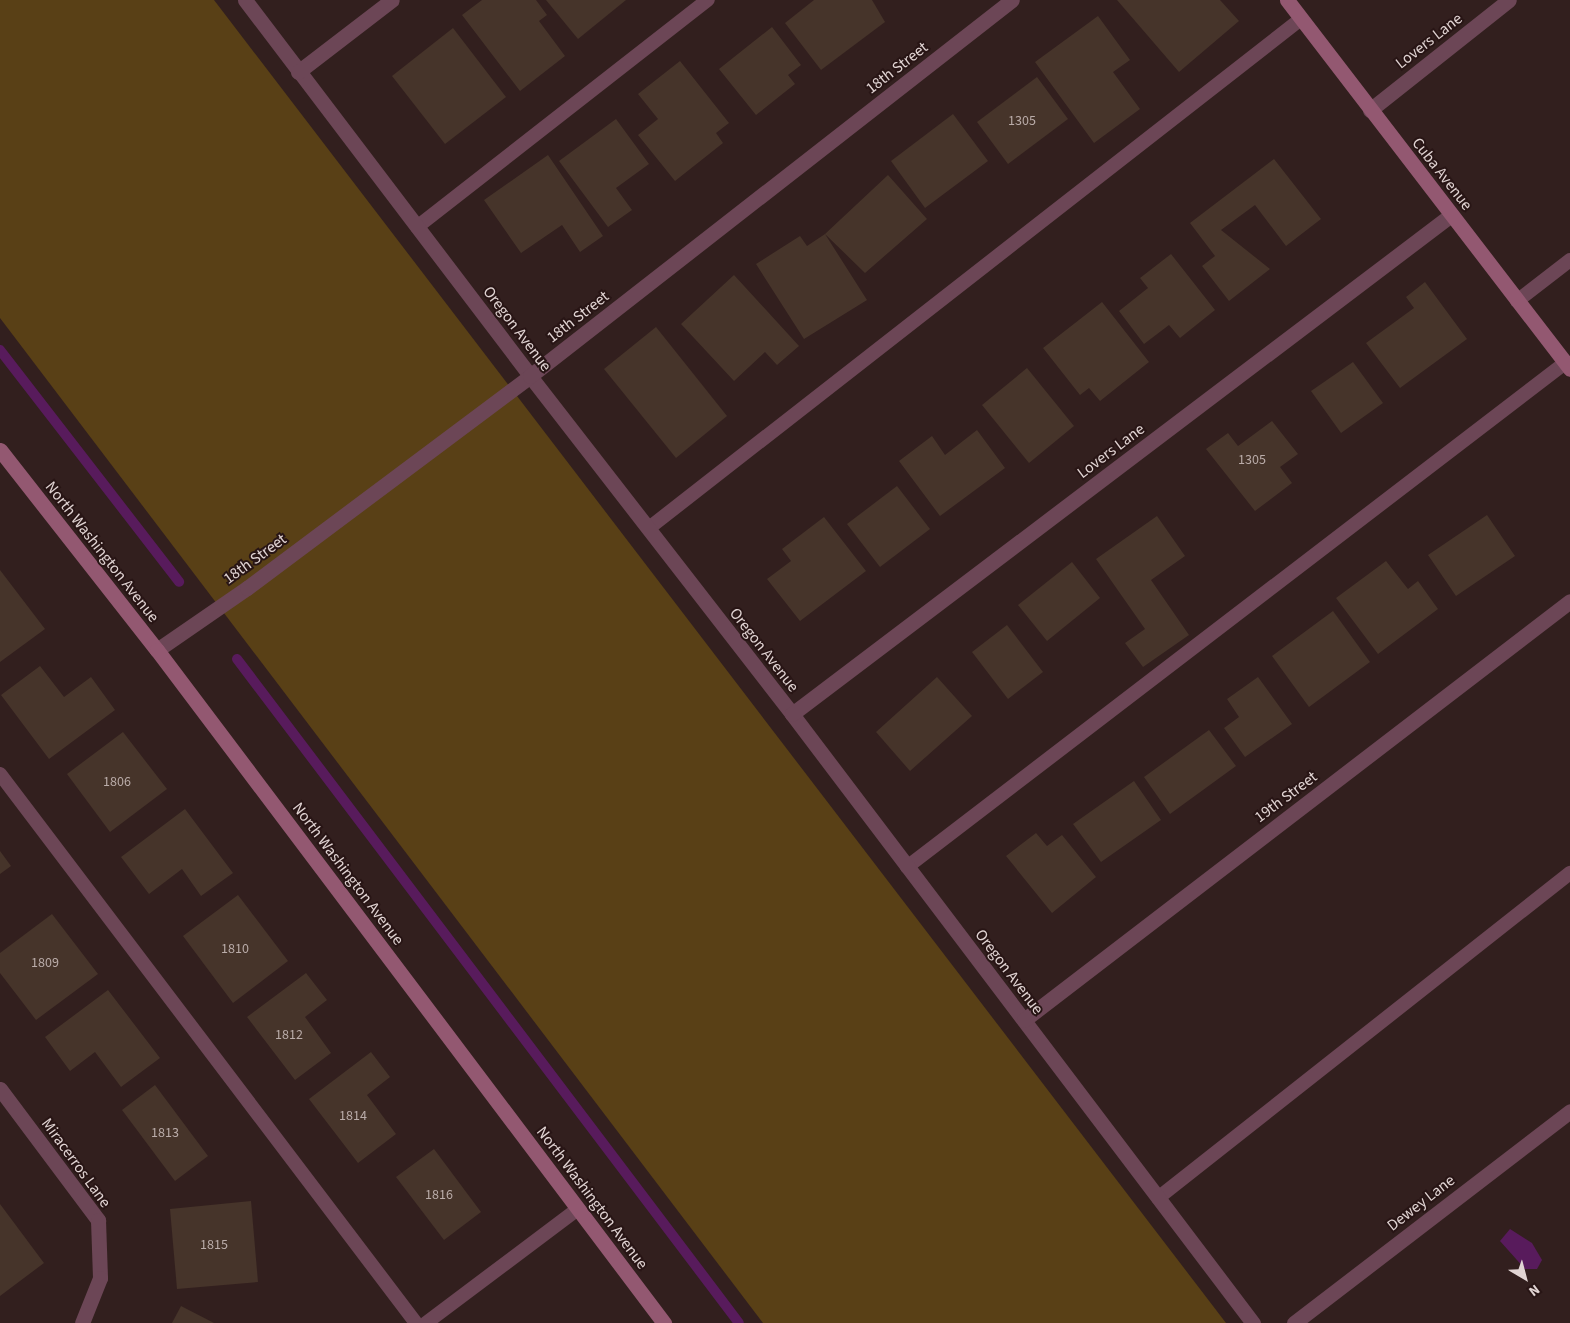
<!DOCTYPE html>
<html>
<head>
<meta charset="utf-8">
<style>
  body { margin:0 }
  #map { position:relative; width:1570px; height:1323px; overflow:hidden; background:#321f1e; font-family:"Source Sans 3",sans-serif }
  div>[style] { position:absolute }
  .green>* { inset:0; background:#594016 }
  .water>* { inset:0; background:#581b5c }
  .stream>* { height:10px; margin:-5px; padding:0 5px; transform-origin:5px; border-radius:5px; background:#581b5c }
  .building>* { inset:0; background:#46342a }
  .lane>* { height:14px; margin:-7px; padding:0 7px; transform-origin:7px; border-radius:7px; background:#6c4656 }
  .street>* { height:15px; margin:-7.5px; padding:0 7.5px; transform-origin:7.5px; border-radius:7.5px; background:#6c4656 }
  .secondary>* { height:15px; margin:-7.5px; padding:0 7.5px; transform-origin:7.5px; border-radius:7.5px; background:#935871 }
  span { translate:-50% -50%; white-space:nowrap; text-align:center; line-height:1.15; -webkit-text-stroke:4px #281515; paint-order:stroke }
  .number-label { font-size:14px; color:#baaca9 }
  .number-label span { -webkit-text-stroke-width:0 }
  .street-label { font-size:16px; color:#e1d4d3 }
  .north { position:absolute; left:1500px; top:1253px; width:50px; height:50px; -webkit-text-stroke:4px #281515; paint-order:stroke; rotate:143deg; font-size:14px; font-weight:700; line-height:20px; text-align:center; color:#e1d4d3 }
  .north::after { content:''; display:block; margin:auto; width:18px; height:22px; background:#e1d4d3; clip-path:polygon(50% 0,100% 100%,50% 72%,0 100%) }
</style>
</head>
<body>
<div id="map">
  <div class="green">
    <div style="clip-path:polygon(0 0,214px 0,1226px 1323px,763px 1323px,0 318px)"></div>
  </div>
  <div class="water">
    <div style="clip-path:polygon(1510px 1229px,1532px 1243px,1542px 1260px,1537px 1269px,1525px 1269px,1500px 1241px)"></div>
  </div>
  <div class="stream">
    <div style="left:0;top:350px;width:293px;rotate:52.3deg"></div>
    <div style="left:237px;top:659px;width:832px;rotate:52.91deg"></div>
  </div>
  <div class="building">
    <div style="clip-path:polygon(482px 0,536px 0,547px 15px,539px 21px,565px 56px,520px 91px,462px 15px)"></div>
    <div style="clip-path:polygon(546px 0,626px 0,578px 39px)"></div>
    <div style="clip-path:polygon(814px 0,872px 0,885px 22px,821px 70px,785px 23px)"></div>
    <div style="clip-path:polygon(1117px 0,1220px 0,1239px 21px,1179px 72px)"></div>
    <div style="clip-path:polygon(1098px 16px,1130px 60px,1113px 72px,1140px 109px,1094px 143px,1035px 62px)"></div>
    <div style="clip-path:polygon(772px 27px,801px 65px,788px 75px,795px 84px,756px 115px,719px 69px)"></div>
    <div style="clip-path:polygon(453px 28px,506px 97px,445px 144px,392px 76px)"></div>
    <div style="clip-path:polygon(680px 61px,729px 123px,716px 133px,723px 143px,675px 181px,638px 135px,658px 119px,638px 94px)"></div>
    <div style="clip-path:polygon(1037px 77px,1068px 119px,1008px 164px,977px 122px)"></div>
    <div style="clip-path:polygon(953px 114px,988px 161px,925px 208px,891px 161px)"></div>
    <div style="clip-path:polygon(616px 119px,649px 164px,616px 188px,632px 210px,608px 227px,559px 161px)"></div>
    <div style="clip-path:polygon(548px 155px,603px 236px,580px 252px,562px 225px,521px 253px,484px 200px)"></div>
    <div style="clip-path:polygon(1274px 159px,1321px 219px,1286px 246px,1255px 205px,1221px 230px,1270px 269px,1229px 301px,1202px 266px,1215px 256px,1190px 223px)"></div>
    <div style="clip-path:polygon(888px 175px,927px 219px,865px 273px,825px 234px,867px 300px,804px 339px,756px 264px,800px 236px,807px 246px,825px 234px)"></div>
    <div style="clip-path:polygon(1171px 254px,1215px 310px,1180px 338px,1169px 325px,1144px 344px,1119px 311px,1148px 288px,1140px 278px)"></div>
    <div style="clip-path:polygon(734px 275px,799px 346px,777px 365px,765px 352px,734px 381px,681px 324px)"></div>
    <div style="clip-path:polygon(1425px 282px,1467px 339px,1400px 388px,1366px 343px,1414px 308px,1406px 297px)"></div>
    <div style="clip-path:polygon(1102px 302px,1149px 362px,1100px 401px,1089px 388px,1080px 395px,1043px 348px)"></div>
    <div style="clip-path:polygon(656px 327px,727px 416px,676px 458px,604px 369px)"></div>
    <div style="clip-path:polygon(1353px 362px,1383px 403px,1341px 433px,1311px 391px)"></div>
    <div style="clip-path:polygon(1027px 368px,1074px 426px,1029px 463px,982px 405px)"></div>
    <div style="clip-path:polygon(1272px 421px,1298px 454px,1280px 467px,1292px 483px,1255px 511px,1206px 449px,1228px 433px,1238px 446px)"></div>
    <div style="clip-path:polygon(977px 430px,1005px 468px,940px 516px,899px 461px,932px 436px,945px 455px)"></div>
    <div style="clip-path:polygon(897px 486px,930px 529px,880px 567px,847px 524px)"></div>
    <div style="clip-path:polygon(1487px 515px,1515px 556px,1456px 596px,1428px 555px)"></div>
    <div style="clip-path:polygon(1157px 516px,1185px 556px,1151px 580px,1189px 635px,1143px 667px,1125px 643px,1145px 629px,1096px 559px)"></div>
    <div style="clip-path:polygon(824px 517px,866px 571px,800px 621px,767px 579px,791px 561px,782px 549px)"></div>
    <div style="clip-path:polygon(1386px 561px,1408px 589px,1418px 581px,1438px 609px,1378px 654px,1336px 598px)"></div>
    <div style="clip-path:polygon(1072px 562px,1100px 598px,1047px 641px,1018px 605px)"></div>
    <div style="clip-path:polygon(0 570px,45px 629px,0 662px)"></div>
    <div style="clip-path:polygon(1333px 611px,1370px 662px,1309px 707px,1272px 656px)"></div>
    <div style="clip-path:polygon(1007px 625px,1043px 672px,1008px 699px,972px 652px)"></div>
    <div style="clip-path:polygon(40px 666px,64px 697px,91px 677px,115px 710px,49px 759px,1px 695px)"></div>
    <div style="clip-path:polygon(937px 677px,972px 716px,910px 771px,876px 732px)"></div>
    <div style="clip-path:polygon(1258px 677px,1292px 724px,1245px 757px,1224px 728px,1239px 717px,1227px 699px)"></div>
    <div style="clip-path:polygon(1209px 730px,1236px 766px,1170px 814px,1144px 777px)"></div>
    <div style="clip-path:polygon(123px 732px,167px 789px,110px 832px,67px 774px)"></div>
    <div style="clip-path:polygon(1134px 781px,1161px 820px,1101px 862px,1073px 824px)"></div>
    <div style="clip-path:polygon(185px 809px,233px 873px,201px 896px,182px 869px,149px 894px,121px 857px)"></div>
    <div style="clip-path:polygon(1036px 833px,1047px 846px,1062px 835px,1096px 877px,1052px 913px,1006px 856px)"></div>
    <div style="clip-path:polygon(0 851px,11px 866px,0 874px)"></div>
    <div style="clip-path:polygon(238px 895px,288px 961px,233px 1003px,183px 936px)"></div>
    <div style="clip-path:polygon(52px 914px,98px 974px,36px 1020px,0 973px,0 953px)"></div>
    <div style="clip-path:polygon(306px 973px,327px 1000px,305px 1017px,331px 1053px,295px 1080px,247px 1017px)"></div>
    <div style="clip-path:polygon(108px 990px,160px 1058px,121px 1087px,95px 1052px,70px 1071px,45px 1037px)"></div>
    <div style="clip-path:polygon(371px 1052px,390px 1077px,367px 1095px,396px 1134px,358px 1163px,309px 1099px)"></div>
    <div style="clip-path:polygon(155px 1085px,208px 1156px,175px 1181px,122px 1110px)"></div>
    <div style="clip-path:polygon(434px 1149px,481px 1212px,444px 1240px,396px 1177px)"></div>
    <div style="clip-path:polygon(251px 1201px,258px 1282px,177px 1289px,170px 1209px)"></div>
    <div style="clip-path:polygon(0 1204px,44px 1263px,0 1296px)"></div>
    <div style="clip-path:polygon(181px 1306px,214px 1323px,172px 1323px)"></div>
  </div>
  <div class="lane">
    <div style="left:417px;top:227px;width:369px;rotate:-38deg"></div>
    <div style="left:1517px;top:301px;width:67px;rotate:-37.7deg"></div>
    <div style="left:649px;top:528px;width:827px;rotate:-37.98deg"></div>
    <div style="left:0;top:774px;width:689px;rotate:52.85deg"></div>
    <div style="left:907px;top:867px;width:829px;rotate:-37.45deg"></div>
    <div style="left:1158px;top:1198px;width:525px;rotate:-38.27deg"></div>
    <div style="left:426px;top:1323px;width:190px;rotate:-36.9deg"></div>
  </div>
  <div class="street">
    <div style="left:245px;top:0;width:472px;rotate:52.8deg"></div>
    <div style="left:530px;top:376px;width:428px;rotate:52.2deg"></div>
    <div style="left:792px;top:714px;width:764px;rotate:52.88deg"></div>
    <div style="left:298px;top:72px;width:118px;rotate:-37.5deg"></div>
    <div style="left:1370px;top:110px;width:177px;rotate:-38.4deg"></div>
    <div style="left:157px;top:650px;width:109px;rotate:-34.6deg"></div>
    <div style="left:247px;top:588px;width:354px;rotate:-36.8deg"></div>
    <div style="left:530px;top:376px;width:611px;rotate:-37.96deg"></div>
    <div style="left:792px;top:714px;width:827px;rotate:-37.13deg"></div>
    <div style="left:1024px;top:1020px;width:688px;rotate:-37.5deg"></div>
    <div style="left:0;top:1089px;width:164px;rotate:53.2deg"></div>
    <div style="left:98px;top:1220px;width:58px;rotate:88deg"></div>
    <div style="left:100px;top:1278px;width:48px;rotate:111.8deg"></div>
    <div style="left:1294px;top:1323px;width:348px;rotate:-37.5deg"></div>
  </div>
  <div class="secondary">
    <div style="left:1287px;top:0;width:465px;rotate:52.5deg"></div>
    <div style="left:0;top:450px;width:254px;rotate:51.9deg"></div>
    <div style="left:157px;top:650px;width:843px;rotate:53.01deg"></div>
  </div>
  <div class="number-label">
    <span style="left:1022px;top:121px">1305</span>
    <span style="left:1252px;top:460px">1305</span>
    <span style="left:117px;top:782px">1806</span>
    <span style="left:235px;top:949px">1810</span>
    <span style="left:45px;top:963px">1809</span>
    <span style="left:289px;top:1035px">1812</span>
    <span style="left:353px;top:1116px">1814</span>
    <span style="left:165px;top:1133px">1813</span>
    <span style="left:439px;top:1195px">1816</span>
    <span style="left:214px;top:1245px">1815</span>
  </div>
  <div class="street-label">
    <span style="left:1429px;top:41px;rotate:-38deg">Lovers Lane</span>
    <span style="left:897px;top:68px;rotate:-38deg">18th Street</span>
    <span style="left:1442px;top:174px;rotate:52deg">Cuba Avenue</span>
    <span style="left:578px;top:317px;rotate:-38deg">18th Street</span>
    <span style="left:517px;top:329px;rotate:53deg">Oregon Avenue</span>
    <span style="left:1111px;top:451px;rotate:-37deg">Lovers Lane</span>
    <span style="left:102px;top:552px;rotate:52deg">North Washington Avenue</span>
    <span style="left:255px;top:559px;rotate:-36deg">18th Street</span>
    <span style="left:764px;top:650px;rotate:52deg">Oregon Avenue</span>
    <span style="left:1286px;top:797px;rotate:-37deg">19th Street</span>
    <span style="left:348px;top:874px;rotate:53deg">North Washington Avenue</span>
    <span style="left:1009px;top:972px;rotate:53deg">Oregon Avenue</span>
    <span style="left:76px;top:1163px;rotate:54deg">Miracerros Lane</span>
    <span style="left:592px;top:1198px;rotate:53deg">North Washington Avenue</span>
    <span style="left:1421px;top:1203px;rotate:-38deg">Dewey Lane</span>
  </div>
  <div class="north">N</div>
</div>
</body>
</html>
